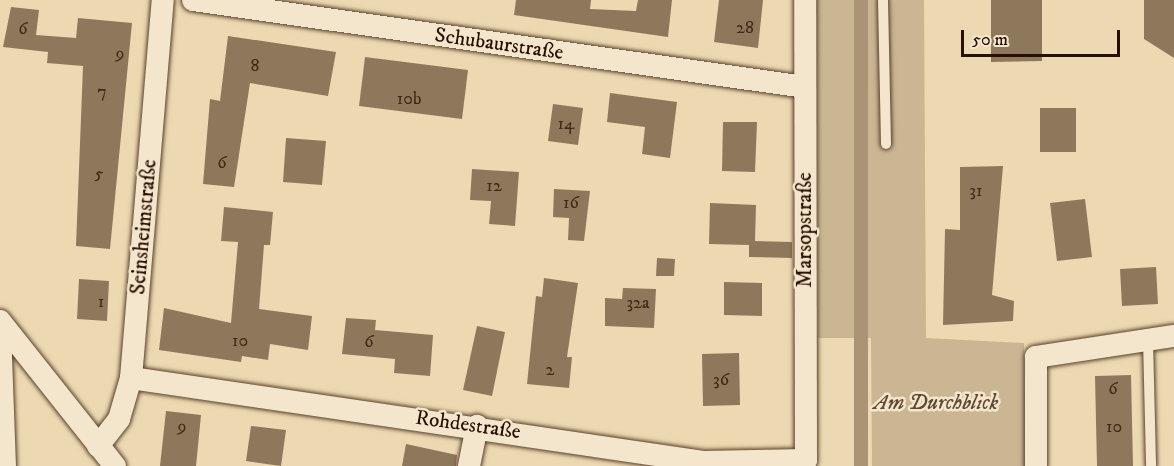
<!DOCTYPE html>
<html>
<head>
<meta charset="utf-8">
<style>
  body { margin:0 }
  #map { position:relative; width:1174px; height:466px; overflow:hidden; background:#edd9b1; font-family:"IM FELL DW Pica",serif }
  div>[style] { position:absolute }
  .green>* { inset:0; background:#cbb693 }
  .water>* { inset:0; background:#aa9475 }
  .building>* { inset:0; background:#8e785c }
  .roads { filter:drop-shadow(0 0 2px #58412c) drop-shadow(0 0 2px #58412c) }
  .service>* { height:10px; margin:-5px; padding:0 5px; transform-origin:5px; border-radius:5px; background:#f3e6cc }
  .minor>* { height:22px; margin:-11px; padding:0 11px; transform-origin:11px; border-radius:11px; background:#f3e6cc }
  span { translate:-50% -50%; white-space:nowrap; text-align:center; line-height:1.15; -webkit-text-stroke:5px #f3e6cc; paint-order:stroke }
  .number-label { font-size:18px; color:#412817 }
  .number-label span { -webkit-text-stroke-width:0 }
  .street-label { font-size:21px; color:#270e00 }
  .park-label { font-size:21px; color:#604933; font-style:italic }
  .scale { position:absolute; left:961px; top:30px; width:159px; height:27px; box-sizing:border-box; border:3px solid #270e00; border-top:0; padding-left:8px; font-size:18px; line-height:21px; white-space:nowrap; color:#270e00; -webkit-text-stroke:4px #f3e6cc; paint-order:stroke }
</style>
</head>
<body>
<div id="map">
  <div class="green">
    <div style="clip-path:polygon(817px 0,924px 0,926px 338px,1024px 343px,1025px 466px,872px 466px,871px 338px,818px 338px)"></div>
  </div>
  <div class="water">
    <div style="clip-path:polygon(854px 0,868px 0,868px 466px,854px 466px)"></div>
  </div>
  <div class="building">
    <div style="clip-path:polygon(516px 0,591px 0,590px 9px,636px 11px,638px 0,672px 0,668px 37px,514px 15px)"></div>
    <div style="clip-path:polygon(719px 0,763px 0,758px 48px,714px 42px)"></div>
    <div style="clip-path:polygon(991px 0,1042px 0,1042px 61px,991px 62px)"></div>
    <div style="clip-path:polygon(1144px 0,1174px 0,1174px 58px,1144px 39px)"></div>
    <div style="clip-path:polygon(11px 7px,39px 10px,36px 35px,76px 38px,78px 18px,132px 23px,110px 249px,76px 246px,83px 66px,47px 63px,48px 52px,3px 47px)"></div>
    <div style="clip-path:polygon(228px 36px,336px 52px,328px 96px,250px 83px,234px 187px,203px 184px,210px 99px,220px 101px)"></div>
    <div style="clip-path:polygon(365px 57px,468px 70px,462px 119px,359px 106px)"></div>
    <div style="clip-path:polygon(610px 93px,677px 102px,670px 158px,642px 154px,645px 127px,607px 122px)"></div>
    <div style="clip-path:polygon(553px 104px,583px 108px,578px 145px,548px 141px)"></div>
    <div style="clip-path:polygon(1040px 108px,1076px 108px,1076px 152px,1040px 152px)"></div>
    <div style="clip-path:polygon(723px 122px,757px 122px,755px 172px,722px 171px)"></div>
    <div style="clip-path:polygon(286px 138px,326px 141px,322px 185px,283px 182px)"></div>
    <div style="clip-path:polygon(1003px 166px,992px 295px,1014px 301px,1013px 321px,943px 325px,945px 229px,960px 230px,960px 167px)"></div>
    <div style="clip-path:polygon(472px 169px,519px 172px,515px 226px,489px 224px,491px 201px,470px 200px)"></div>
    <div style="clip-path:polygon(554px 189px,590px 191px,584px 241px,568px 240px,569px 218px,553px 217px)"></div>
    <div style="clip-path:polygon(1085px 199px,1092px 257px,1057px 261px,1050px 203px)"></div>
    <div style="clip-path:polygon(710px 203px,756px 205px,755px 241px,792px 242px,792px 258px,749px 257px,749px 245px,709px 244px)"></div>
    <div style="clip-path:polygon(224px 207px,273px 212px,270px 245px,264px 245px,259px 309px,312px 316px,308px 350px,270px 344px,268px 360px,242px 356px,241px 362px,159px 350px,164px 308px,231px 323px,238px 242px,221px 241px)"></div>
    <div style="clip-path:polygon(657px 258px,675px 259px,674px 276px,656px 276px)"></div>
    <div style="clip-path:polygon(1156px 267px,1158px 304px,1122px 306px,1120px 269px)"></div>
    <div style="clip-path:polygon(544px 278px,578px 283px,567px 357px,572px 357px,569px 388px,527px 384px,536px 296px,542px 297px)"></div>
    <div style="clip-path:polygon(79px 279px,109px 281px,107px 321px,77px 319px)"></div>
    <div style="clip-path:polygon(724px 282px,762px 283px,762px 316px,724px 315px)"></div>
    <div style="clip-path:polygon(623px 288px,656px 289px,654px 328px,605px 326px,605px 298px,622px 299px)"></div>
    <div style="clip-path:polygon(346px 318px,376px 320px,375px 330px,433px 335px,430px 376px,394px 373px,395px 359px,342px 354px)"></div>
    <div style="clip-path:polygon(477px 326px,505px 332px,492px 396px,463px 390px)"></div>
    <div style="clip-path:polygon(739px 353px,740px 405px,703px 406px,702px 354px)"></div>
    <div style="clip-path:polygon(1131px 375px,1133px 466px,1097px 466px,1095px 376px)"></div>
    <div style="clip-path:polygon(166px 411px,201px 415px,196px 466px,160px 466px)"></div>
    <div style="clip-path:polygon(251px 426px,286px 430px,281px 466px,246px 461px)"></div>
    <div style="clip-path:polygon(406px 444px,457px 455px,456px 466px,402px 466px)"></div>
  </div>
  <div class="roads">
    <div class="service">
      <div style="left:883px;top:0;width:144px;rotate:88.8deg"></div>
      <div style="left:1148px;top:340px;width:126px;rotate:88.6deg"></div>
    </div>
    <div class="minor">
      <div style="left:193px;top:0;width:618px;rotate:8.09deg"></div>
      <div style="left:0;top:321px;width:185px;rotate:51.6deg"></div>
      <div style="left:0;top:330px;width:136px;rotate:87.9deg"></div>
      <div style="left:131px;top:378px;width:578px;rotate:8.35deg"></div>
      <div style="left:703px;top:462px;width:103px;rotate:-1.1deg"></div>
      <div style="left:806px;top:460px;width:460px;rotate:-90.1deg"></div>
      <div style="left:98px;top:446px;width:34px;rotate:-52deg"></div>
      <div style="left:119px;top:419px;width:43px;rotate:-73.7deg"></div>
      <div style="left:131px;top:378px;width:379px;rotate:-85.2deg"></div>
      <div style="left:469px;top:466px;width:41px;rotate:-78.7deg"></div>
      <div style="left:1036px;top:466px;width:109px;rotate:-90deg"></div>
      <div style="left:1036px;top:357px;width:140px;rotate:-8.7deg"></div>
    </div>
  </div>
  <div class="number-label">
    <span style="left:745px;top:28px">28</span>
    <span style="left:23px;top:29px">6</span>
    <span style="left:120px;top:54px">9</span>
    <span style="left:255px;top:66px">8</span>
    <span style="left:102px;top:92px">7</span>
    <span style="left:409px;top:99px">10b</span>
    <span style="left:566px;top:124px">14</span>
    <span style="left:222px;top:163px">6</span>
    <span style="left:99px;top:174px">5</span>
    <span style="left:494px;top:186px">12</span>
    <span style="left:976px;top:191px">31</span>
    <span style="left:571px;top:203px">16</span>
    <span style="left:101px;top:302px">1</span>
    <span style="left:638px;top:303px">32a</span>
    <span style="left:240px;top:341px">10</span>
    <span style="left:369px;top:342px">6</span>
    <span style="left:550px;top:370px">2</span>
    <span style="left:721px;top:380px">36</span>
    <span style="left:1113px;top:389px">6</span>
    <span style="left:182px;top:427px">9</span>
    <span style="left:1114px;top:427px">10</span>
  </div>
  <div class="street-label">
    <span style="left:499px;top:44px;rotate:8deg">Schubaurstraße</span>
    <span style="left:144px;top:227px;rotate:-85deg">Seinsheimstraße</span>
    <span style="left:805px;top:230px;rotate:-90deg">Marsopstraße</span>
    <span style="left:468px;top:425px;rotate:8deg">Rohdestraße</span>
  </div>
  <div class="park-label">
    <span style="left:936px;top:403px">Am Durchblick</span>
  </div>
  <div class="scale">50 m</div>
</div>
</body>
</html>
